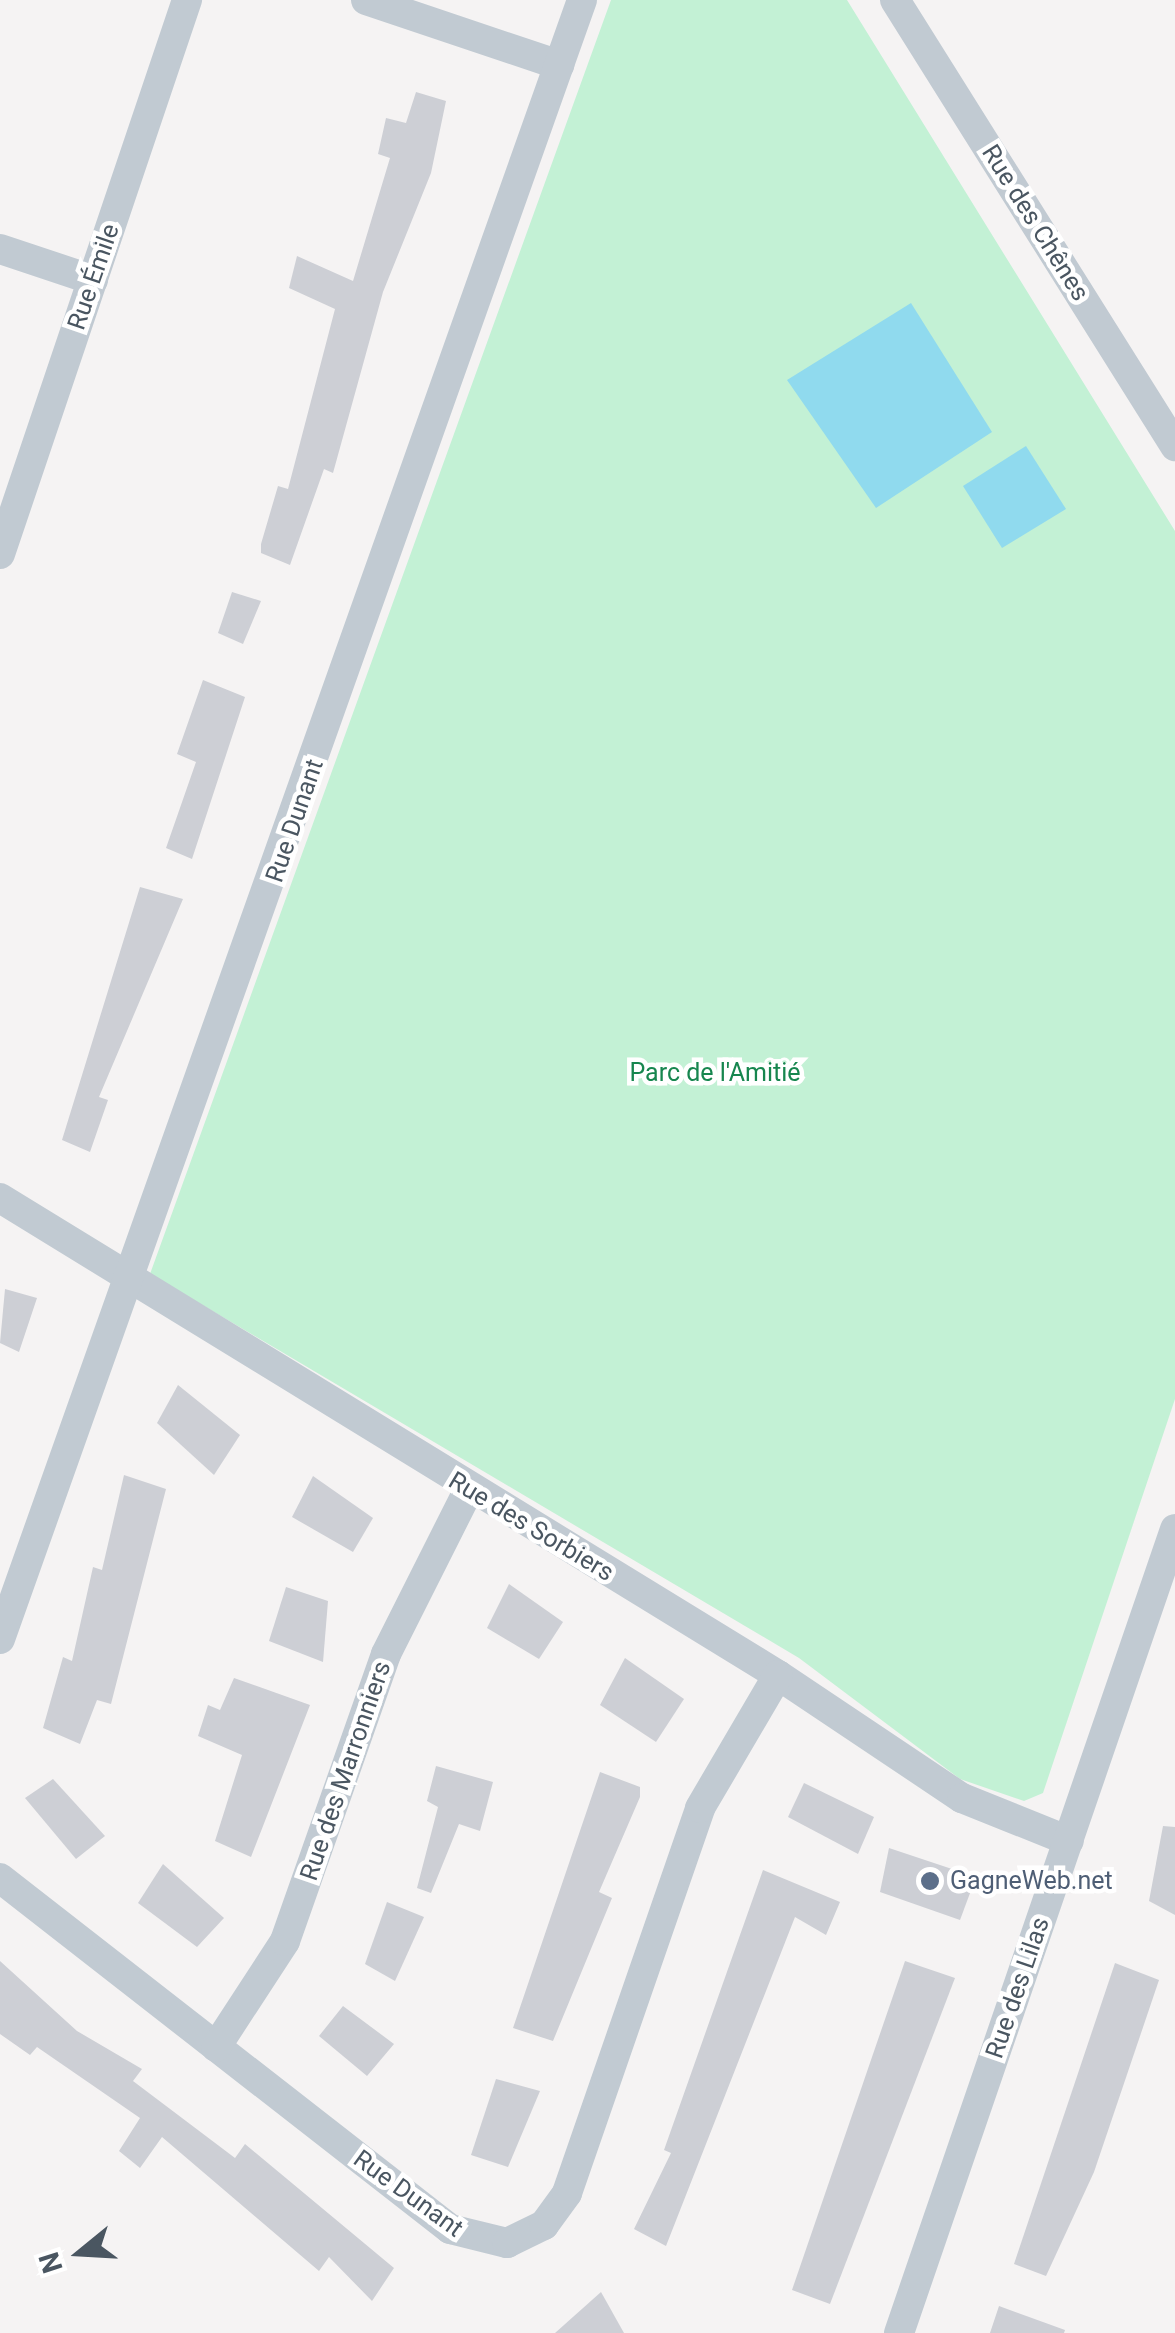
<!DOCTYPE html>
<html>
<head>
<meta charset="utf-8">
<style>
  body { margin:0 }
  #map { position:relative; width:1175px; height:2333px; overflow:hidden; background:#f5f3f3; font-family:Roboto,sans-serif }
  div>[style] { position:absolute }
  .green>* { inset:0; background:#c3f1d5 }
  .water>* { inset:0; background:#90daee }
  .building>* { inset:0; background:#cdcfd5 }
  .minor>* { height:30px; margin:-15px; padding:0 15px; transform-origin:15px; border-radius:15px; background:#c1cad2 }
  .dots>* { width:28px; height:28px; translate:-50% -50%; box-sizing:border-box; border:5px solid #fff; border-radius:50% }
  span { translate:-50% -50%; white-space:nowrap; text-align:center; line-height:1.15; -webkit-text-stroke:9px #fff; paint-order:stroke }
  .street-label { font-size:25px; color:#4a5661 }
  .park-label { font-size:25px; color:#17864f }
  .service-label { font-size:25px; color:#4e5e75 }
  .left { translate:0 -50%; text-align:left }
  .north { position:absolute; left:30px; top:2203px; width:100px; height:100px; -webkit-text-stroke:8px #fff; paint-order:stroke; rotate:252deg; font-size:28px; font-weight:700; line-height:40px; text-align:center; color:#4a5661 }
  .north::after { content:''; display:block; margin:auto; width:35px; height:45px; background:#4a5661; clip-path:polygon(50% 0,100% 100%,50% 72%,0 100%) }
</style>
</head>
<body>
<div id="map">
  <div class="green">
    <div style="clip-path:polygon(611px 0,847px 0,1175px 531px,1175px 1399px,1043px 1793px,1024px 1801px,960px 1779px,799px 1658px,150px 1274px)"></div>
  </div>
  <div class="water">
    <div style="clip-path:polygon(911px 303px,992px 432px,876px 508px,787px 380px)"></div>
    <div style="clip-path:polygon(1026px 446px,1066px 509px,1002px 548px,963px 486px)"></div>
  </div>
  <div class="building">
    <div style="clip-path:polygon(416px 92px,446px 101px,431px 173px,383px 292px,333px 473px,324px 469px,290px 565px,261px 553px,261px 544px,278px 486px,288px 489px,335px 309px,289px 288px,297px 256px,353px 281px,390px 158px,378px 154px,386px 118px,406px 123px)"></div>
    <div style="clip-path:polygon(232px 592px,261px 601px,243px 644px,218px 633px)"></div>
    <div style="clip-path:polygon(203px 680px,245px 697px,192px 859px,166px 848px,196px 762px,177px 754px)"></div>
    <div style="clip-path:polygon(140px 887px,183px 899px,99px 1097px,108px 1100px,90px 1152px,62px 1140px)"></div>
    <div style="clip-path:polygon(5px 1289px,37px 1298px,19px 1352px,0 1343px)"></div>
    <div style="clip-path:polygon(178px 1385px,240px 1435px,214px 1475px,157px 1423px)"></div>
    <div style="clip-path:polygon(124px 1475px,166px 1489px,111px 1704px,97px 1700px,80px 1744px,43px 1728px,63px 1657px,72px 1661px,93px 1567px,102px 1570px)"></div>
    <div style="clip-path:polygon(313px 1476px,373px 1518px,353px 1552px,292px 1517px)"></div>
    <div style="clip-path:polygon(509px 1584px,563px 1622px,539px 1659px,487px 1628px)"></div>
    <div style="clip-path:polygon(286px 1587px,328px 1601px,323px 1662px,269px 1641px)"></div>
    <div style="clip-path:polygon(625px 1658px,684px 1699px,656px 1742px,600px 1705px)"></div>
    <div style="clip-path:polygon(234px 1678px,310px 1705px,251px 1857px,215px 1841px,242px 1755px,198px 1736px,208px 1705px,220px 1710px)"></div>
    <div style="clip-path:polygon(436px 1766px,493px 1782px,480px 1831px,459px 1824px,431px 1893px,417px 1888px,438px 1807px,427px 1801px)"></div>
    <div style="clip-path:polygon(600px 1772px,640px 1787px,640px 1797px,599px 1892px,612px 1898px,553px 2041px,513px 2028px)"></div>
    <div style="clip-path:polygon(53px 1779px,105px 1836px,76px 1859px,25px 1798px)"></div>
    <div style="clip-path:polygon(804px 1783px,874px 1817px,858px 1854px,788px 1817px)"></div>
    <div style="clip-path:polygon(1163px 1826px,1175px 1827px,1175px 1915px,1149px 1901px)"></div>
    <div style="clip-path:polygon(889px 1848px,976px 1877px,960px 1920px,880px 1892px)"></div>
    <div style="clip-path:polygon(163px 1864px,224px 1918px,197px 1947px,138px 1903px)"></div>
    <div style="clip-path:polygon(763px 1870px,840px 1902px,826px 1935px,795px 1917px,666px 2246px,634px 2229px,671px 2153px,664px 2150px)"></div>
    <div style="clip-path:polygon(387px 1902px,424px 1917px,395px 1981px,365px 1964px)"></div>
    <div style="clip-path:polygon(0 1961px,77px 2031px,142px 2069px,133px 2081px,235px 2158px,245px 2144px,394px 2268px,372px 2301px,329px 2257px,319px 2271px,162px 2137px,140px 2168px,119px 2151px,140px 2118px,37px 2047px,30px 2055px,0 2034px)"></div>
    <div style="clip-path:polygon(905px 1961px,955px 1978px,830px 2304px,792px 2290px)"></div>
    <div style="clip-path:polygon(1115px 1963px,1159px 1980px,1094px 2172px,1046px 2276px,1014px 2264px)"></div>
    <div style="clip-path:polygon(343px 2006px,394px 2044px,367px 2076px,319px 2036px)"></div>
    <div style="clip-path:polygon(496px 2079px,540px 2091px,508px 2167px,471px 2155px)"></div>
    <div style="clip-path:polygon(601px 2292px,624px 2333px,555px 2333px)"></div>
    <div style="clip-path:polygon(999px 2306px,1065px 2330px,1064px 2333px,990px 2333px)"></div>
  </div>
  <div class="minor">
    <div style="left:366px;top:0;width:204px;rotate:18.6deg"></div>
    <div style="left:895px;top:0;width:527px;rotate:57.88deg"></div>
    <div style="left:0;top:249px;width:98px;rotate:18.4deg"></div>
    <div style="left:0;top:554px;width:585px;rotate:-71.35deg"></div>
    <div style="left:0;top:1198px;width:913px;rotate:31.51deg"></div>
    <div style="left:778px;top:1675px;width:221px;rotate:33.8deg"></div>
    <div style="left:962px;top:1798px;width:115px;rotate:21.9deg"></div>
    <div style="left:0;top:1639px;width:1739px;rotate:-70.45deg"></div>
    <div style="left:0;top:1878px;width:571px;rotate:37.95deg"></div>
    <div style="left:450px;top:2229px;width:59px;rotate:13.8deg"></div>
    <div style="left:507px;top:2243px;width:41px;rotate:-25.9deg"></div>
    <div style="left:544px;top:2225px;width:39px;rotate:-54deg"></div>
    <div style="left:567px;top:2193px;width:407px;rotate:-70.9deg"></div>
    <div style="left:700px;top:1808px;width:154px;rotate:-59.6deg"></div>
    <div style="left:216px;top:2047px;width:126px;rotate:-56.9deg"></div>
    <div style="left:285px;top:1941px;width:304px;rotate:-70.6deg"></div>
    <div style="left:386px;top:1654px;width:182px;rotate:-63.3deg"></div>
    <div style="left:899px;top:2333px;width:850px;rotate:-71.05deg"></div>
  </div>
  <div class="dots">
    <div style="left:930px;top:1881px;background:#5c6f8a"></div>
  </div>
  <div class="street-label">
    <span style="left:1035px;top:223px;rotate:58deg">Rue des Chênes</span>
    <span style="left:94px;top:277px;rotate:-71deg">Rue Émile</span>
    <span style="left:295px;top:821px;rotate:-71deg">Rue Dunant</span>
    <span style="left:531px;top:1527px;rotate:31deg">Rue des Sorbiers</span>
    <span style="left:346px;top:1771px;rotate:-71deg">Rue des Marronniers</span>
    <span style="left:1018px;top:1988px;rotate:-71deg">Rue des Lilas</span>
    <span style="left:408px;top:2194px;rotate:36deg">Rue Dunant</span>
  </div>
  <div class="park-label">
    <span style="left:715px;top:1073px">Parc de l'Amitié</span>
  </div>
  <div class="service-label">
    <span class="left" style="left:950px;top:1881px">GagneWeb.net</span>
  </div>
  <div class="north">N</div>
</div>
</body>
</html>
